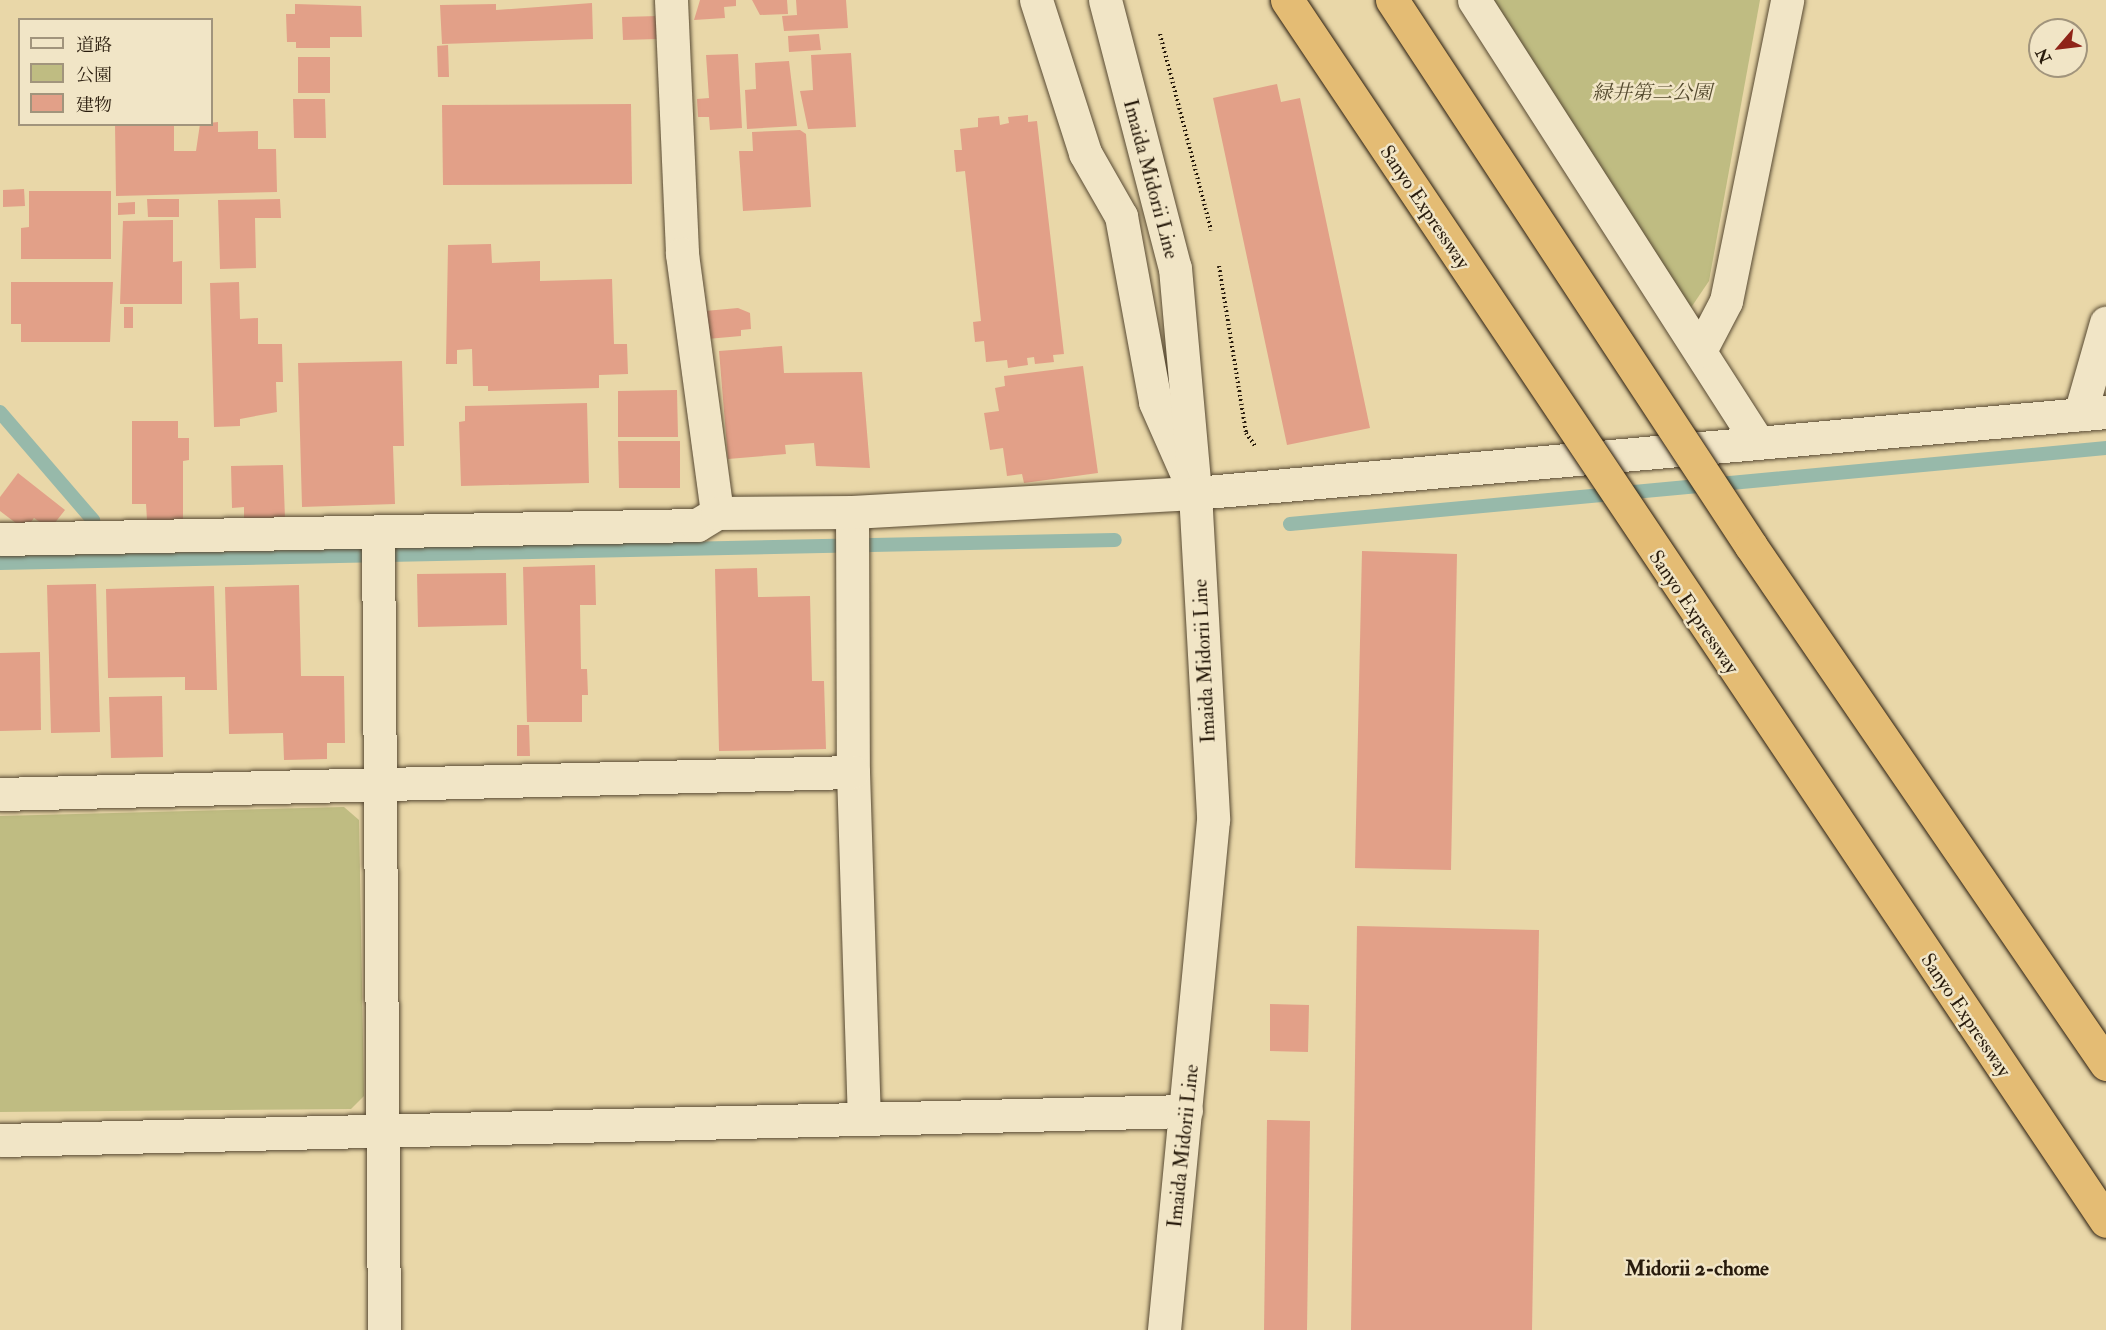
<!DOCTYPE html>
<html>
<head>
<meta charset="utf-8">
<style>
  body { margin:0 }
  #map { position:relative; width:2106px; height:1330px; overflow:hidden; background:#e9d7a8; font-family:"IM FELL Double Pica","Noto Serif JP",serif }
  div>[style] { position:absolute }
  .green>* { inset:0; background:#bfbc82 }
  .stream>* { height:14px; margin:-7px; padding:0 7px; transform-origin:7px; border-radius:7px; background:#97b9aa }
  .building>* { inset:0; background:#e2a088 }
  .path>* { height:4px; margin-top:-2px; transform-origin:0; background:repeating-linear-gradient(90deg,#281b0c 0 1.5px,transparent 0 4.5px) }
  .roads { filter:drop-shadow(0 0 2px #584a33) drop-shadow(0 0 2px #584a33) }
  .minor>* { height:33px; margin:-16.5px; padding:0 16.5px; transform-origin:16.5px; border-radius:16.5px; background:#f1e5c6 }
  .secondary>* { height:33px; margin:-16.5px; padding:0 16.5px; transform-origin:16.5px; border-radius:16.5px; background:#f1e5c6 }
  .bridges { filter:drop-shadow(0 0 2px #281b0c) drop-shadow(0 0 2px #281b0c) }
  .motorway-bridge>* { height:33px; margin:-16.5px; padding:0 16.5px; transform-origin:16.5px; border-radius:16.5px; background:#e4bc74 }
  span { translate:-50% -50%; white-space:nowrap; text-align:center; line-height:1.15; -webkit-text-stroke:5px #f1e5c6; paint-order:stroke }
  .park-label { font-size:20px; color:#554b2f; font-style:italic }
  .street-label { font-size:20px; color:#281b0c }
  .neighbourhood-label { font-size:21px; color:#281b0c; font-weight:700 }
  .legend { position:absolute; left:18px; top:18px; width:195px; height:108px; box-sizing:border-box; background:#f1e5c6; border:2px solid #a1947c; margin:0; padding:8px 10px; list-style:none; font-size:18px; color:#281b0c }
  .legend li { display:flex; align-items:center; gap:12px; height:30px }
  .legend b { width:30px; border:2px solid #a1947c }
  .north { position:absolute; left:2028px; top:18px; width:60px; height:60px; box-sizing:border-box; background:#f1e5c6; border:2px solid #a1947c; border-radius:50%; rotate:242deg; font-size:16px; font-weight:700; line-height:24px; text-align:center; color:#281b0c }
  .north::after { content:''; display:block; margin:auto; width:21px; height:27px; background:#8f2418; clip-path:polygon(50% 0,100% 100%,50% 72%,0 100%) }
</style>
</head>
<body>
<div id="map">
  <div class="green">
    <div style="clip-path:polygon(1487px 0,1760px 0,1709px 281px,1686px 315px)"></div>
    <div style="clip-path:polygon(344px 807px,359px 820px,364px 1096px,351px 1109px,0 1112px,0 816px)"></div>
  </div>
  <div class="stream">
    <div style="left:0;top:412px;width:143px;rotate:49.3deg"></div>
    <div style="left:1290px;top:524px;width:820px;rotate:-5.32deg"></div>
    <div style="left:0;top:563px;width:1115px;rotate:-1.18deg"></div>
  </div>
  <div class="building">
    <div style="clip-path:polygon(700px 0,736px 0,736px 6px,724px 7px,725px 18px,694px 20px)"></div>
    <div style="clip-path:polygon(752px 0,787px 0,788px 14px,760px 15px)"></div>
    <div style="clip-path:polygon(796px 0,846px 0,848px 28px,784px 31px,782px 16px,797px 15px)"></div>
    <div style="clip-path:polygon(592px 3px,593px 39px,442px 44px,440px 5px,496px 4px,496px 10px)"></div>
    <div style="clip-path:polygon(295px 4px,361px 6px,362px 37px,330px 37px,330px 48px,296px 48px,296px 42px,287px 42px,286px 14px,295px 14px)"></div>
    <div style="clip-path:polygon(658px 16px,658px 39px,623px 40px,622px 17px)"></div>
    <div style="clip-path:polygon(819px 34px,821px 50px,789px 52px,788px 36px)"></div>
    <div style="clip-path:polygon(448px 45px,449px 77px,438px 77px,437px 46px)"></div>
    <div style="clip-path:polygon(851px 53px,856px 127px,808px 129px,800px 91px,813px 90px,811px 55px)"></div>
    <div style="clip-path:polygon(738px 54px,742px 128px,710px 130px,709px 117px,698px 117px,697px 99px,709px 98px,706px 55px)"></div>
    <div style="clip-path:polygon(298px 57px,330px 57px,330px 93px,298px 93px)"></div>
    <div style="clip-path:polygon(789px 61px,797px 126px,747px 129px,745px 90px,756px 89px,755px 63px)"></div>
    <div style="clip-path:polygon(1277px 84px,1281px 102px,1300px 98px,1370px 428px,1287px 445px,1213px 98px)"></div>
    <div style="clip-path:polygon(293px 99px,325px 99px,326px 138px,294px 138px)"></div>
    <div style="clip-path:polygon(631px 104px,632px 184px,443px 185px,442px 105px)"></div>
    <div style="clip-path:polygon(1028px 115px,1028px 122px,1037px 121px,1064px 354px,1053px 355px,1054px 362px,1035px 364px,1034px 357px,1027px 358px,1028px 365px,1008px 368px,1007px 360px,986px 362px,984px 341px,975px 342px,973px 322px,981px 321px,965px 171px,956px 172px,954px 150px,962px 150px,960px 129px,978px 127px,978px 118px,999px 116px,1000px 125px,1009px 123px,1008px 117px)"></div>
    <div style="clip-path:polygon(218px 122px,218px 132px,258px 131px,258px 149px,276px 149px,277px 192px,116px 196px,115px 124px,174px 124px,174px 151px,196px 151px,200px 124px)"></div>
    <div style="clip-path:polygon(800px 130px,806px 134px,811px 207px,743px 211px,739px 151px,753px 151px,752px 132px)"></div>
    <div style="clip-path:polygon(24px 189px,25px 206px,3px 207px,3px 190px)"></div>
    <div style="clip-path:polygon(29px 191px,111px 191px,111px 259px,21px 259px,21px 228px,29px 227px)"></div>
    <div style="clip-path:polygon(147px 199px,179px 199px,179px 217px,148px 217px)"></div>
    <div style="clip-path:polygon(280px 199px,281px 218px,255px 218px,256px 268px,220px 269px,218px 200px)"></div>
    <div style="clip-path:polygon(135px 202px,135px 214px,118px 215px,118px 203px)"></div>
    <div style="clip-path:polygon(173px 220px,173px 262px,182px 261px,182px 304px,120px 304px,123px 221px)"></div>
    <div style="clip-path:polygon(491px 244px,492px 263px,540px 261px,540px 281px,612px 279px,614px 344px,627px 344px,628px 374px,599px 375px,599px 388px,488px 391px,488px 386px,473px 386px,472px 349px,457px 350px,457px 364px,446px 364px,448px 245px)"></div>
    <div style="clip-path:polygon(11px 282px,113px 282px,110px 342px,21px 342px,21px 324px,11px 324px)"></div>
    <div style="clip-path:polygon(239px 282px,240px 319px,258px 318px,258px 344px,282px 344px,283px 382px,276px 382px,277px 412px,240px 419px,240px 426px,214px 427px,210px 283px)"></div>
    <div style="clip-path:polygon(124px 307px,133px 307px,133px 328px,124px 328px)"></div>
    <div style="clip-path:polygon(738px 308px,750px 313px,751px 329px,741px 330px,741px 336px,707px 339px,705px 311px)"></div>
    <div style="clip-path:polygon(782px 346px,784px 373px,862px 372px,870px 468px,816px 466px,814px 443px,785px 445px,786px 454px,728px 459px,719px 351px)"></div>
    <div style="clip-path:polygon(402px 361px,404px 446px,393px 446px,395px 504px,302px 507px,298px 363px)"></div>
    <div style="clip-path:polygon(1083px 366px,1098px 473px,1024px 483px,1022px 474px,1007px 476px,1003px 448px,990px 450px,984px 413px,999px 411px,995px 388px,1005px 386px,1004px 376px)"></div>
    <div style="clip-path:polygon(677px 390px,678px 437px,618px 437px,618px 391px)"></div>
    <div style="clip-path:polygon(587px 403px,589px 483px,461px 486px,459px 422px,465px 421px,465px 406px)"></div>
    <div style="clip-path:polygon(132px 421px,178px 421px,178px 438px,189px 438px,189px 460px,183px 461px,183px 520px,147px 520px,146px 504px,132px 504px)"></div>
    <div style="clip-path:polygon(618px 441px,680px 441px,680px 488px,619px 488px)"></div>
    <div style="clip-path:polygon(283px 465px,285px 518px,244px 519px,244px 507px,232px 508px,231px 466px)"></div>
    <div style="clip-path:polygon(18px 473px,65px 510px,50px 529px,34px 518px,25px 530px,0 511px,0 497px)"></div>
    <div style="clip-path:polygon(1362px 551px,1457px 554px,1451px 870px,1355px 868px)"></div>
    <div style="clip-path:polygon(595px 565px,596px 605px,580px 605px,581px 669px,587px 669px,588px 695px,582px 695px,582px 722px,527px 722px,523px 567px)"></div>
    <div style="clip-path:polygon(757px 568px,758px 597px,810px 596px,812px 681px,824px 681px,826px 749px,719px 751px,715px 569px)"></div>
    <div style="clip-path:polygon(506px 573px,507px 625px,418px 627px,417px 574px)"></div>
    <div style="clip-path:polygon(96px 584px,100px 732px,51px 733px,47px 585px)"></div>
    <div style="clip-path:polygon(299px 585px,301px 676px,344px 676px,345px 743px,327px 743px,327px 759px,284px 760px,283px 733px,229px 734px,225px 587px)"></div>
    <div style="clip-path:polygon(214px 586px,217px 690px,185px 690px,185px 677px,108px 678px,106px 589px)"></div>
    <div style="clip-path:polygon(40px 652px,41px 730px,0 731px,0 653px)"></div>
    <div style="clip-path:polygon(162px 696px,163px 757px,111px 758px,109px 697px)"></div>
    <div style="clip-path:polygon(517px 725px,529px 725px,530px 756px,517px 756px)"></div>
    <div style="clip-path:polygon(1357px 926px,1539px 930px,1532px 1330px,1351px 1330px)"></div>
    <div style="clip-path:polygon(1270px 1004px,1309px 1005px,1308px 1052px,1270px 1051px)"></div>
    <div style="clip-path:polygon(1267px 1120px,1310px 1121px,1307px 1330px,1264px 1330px)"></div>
  </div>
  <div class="path">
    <div style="left:1160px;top:34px;width:203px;rotate:75.4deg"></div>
    <div style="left:1219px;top:266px;width:169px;rotate:80.8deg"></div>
    <div style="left:1246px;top:433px;width:16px;rotate:55deg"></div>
  </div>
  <div class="roads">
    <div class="minor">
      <div style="left:671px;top:0;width:254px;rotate:87.5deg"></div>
      <div style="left:682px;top:254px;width:261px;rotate:82.3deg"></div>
      <div style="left:1036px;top:0;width:161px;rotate:72.2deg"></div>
      <div style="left:1085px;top:153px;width:73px;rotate:60.3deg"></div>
      <div style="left:1121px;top:216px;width:189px;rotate:79.6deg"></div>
      <div style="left:1155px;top:402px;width:92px;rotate:66.2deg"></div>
      <div style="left:1474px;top:0;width:524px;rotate:57.31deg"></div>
      <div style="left:1700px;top:351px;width:56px;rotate:-62.5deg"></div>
      <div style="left:1726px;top:301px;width:307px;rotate:-78.5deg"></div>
      <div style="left:2080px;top:414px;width:95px;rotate:-74.1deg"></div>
      <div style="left:852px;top:512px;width:260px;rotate:89.8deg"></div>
      <div style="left:853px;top:772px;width:346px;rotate:88.2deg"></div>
      <div style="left:378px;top:533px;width:797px;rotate:89.57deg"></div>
      <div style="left:0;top:539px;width:697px;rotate:-1.15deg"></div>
      <div style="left:697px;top:525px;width:23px;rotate:-31deg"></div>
      <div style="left:717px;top:513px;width:135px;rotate:-0.4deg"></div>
      <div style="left:852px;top:512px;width:344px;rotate:-3.2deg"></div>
      <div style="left:1195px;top:493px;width:915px;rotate:-5.08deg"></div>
      <div style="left:0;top:794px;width:853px;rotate:-1.48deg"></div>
      <div style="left:0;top:1140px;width:1186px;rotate:-1.4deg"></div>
    </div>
    <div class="secondary">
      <div style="left:1105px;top:0;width:277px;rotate:75.4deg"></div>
      <div style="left:1175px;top:268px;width:226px;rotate:84.9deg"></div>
      <div style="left:1195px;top:493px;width:327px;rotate:86.8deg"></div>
      <div style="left:1213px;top:820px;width:512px;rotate:95.49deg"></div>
    </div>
  </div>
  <div class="bridges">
    <div class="motorway-bridge">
      <div style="left:1287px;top:0;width:1470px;rotate:56.15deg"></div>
      <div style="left:1392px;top:0;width:653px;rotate:56.67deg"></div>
      <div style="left:1751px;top:546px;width:628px;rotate:55.58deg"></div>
    </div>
  </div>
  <div class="park-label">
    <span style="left:1652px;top:92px">緑井第二公園</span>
  </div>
  <div class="street-label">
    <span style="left:1151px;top:179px;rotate:75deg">Imaida Midorii Line</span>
    <span style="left:1425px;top:207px;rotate:56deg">Sanyo Expressway</span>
    <span style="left:1694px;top:612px;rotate:56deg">Sanyo Expressway</span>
    <span style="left:1204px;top:661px;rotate:-93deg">Imaida Midorii Line</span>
    <span style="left:1966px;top:1015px;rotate:56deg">Sanyo Expressway</span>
    <span style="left:1183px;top:1146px;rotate:-84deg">Imaida Midorii Line</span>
  </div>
  <div class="neighbourhood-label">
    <span style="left:1697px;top:1269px">Midorii 2-chome</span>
  </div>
  <ul class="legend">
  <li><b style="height:8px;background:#f1e5c6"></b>道路</li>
  <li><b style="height:16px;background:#bfbc82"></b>公園</li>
  <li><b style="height:16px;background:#e2a088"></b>建物</li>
  </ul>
  <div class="north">N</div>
</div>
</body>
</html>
